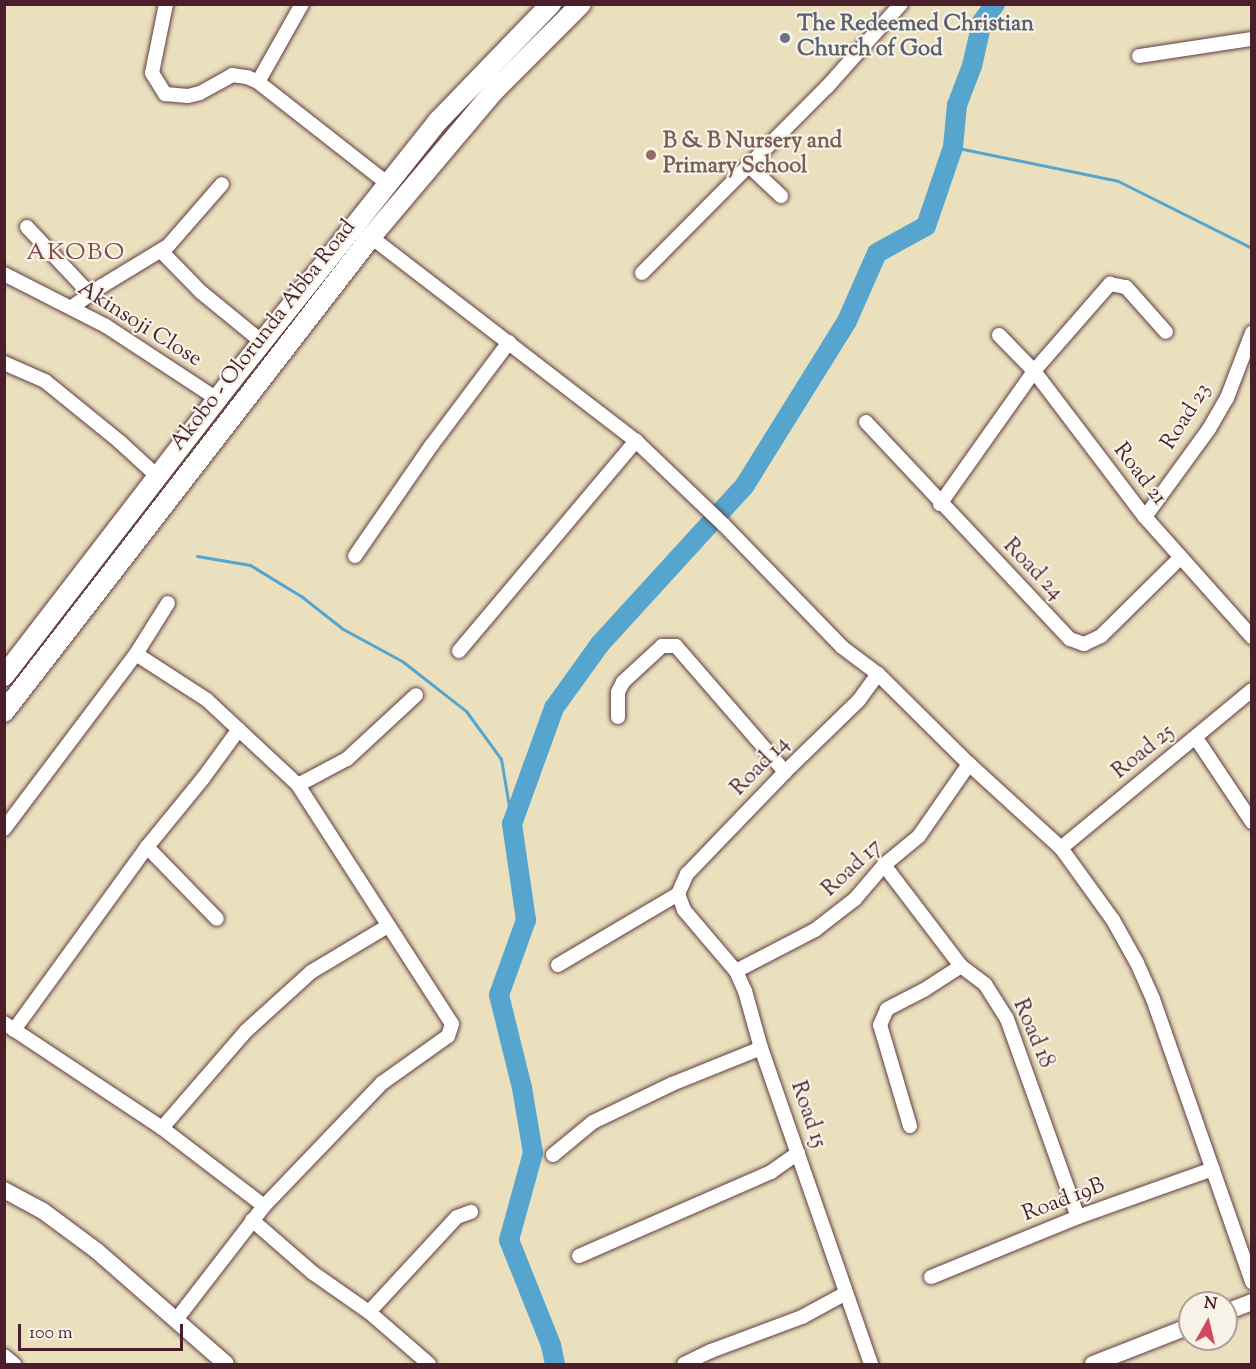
<!DOCTYPE html>
<html>
<head>
<meta charset="utf-8">
<style>
  body { margin:0 }
  #map { position:relative; width:1256px; height:1369px; overflow:hidden; background:#eae0be; font-family:"Sorts Mill Goudy",serif }
  div>[style] { position:absolute }
  .stream>* { height:3px; margin:-1.5px; padding:0 1.5px; transform-origin:1.5px; border-radius:1.5px; background:#55a5cf }
  .river>* { height:20px; margin:-10px; padding:0 10px; transform-origin:10px; border-radius:10px; background:#55a5cf }
  .roads { filter:drop-shadow(0 0 2px #623c41) drop-shadow(0 0 2px #623c41) }
  .minor>* { height:14px; margin:-7px; padding:0 7px; transform-origin:7px; border-radius:7px; background:#fff }
  .tertiary>* { height:16px; margin:-8px; padding:0 8px; transform-origin:8px; border-radius:8px; background:#fff }
  .secondary>* { height:20px; margin:-10px; padding:0 10px; transform-origin:10px; border-radius:10px; background:#fff }
  .dots>* { width:16px; height:16px; translate:-50% -50%; box-sizing:border-box; border:3px solid #f7f3e8; border-radius:50% }
  span { translate:-50% -50%; white-space:nowrap; text-align:center; line-height:1.15; -webkit-text-stroke:4.5px #f7f3e8; paint-order:stroke }
  .worship-label { font-size:22px; color:#5b616d; font-weight:700 }
  .left { translate:0 -50%; text-align:left }
  .education-label { font-size:22px; color:#785e54; font-weight:700 }
  .street-label { font-size:22px; color:#4a1f2b }
  .neighbourhood-label { font-size:24px; color:#83494c; letter-spacing:1.5px }
  .frame { position:absolute; inset:0; border:6px solid #4a1f2b; pointer-events:none }
  .north { position:absolute; left:1178px; top:1291px; width:60px; height:60px; box-sizing:border-box; background:#f7f3e8; border:2px solid #b29e9c; border-radius:50%; rotate:8deg; font-size:16px; font-weight:700; line-height:24px; text-align:center; color:#4a1f2b }
  .north::after { content:''; display:block; margin:auto; width:21px; height:27px; background:#d1495b; clip-path:polygon(50% 0,100% 100%,50% 72%,0 100%) }
  .scale { position:absolute; left:18px; top:1324px; width:165px; height:27px; box-sizing:border-box; border:3px solid #4a1f2b; border-top:0; padding-left:8px; font-size:18px; line-height:21px; white-space:nowrap; color:#4a1f2b; -webkit-text-stroke:4px #f7f3e8; paint-order:stroke }
</style>
</head>
<body>
<div id="map">
  <div class="stream">
    <div style="left:953px;top:147px;width:168px;rotate:11.6deg"></div>
    <div style="left:1118px;top:181px;width:150px;rotate:26.6deg"></div>
    <div style="left:197px;top:556px;width:54px;rotate:9.6deg"></div>
    <div style="left:250px;top:565px;width:60px;rotate:31.3deg"></div>
    <div style="left:301px;top:596px;width:53px;rotate:38.2deg"></div>
    <div style="left:343px;top:629px;width:67px;rotate:28.5deg"></div>
    <div style="left:402px;top:661px;width:81px;rotate:38deg"></div>
    <div style="left:466px;top:711px;width:59px;rotate:53.9deg"></div>
    <div style="left:501px;top:759px;width:66px;rotate:80.4deg"></div>
  </div>
  <div class="river">
    <div style="left:555px;top:1364px;width:19px;rotate:-102deg"></div>
    <div style="left:551px;top:1345px;width:113px;rotate:-111.8deg"></div>
    <div style="left:509px;top:1240px;width:90px;rotate:-74.6deg"></div>
    <div style="left:533px;top:1153px;width:66px;rotate:-99.6deg"></div>
    <div style="left:522px;top:1088px;width:96px;rotate:-103.9deg"></div>
    <div style="left:499px;top:995px;width:80px;rotate:-70.2deg"></div>
    <div style="left:526px;top:920px;width:97px;rotate:-98.3deg"></div>
    <div style="left:512px;top:824px;width:123px;rotate:-70.1deg"></div>
    <div style="left:554px;top:708px;width:79px;rotate:-54.3deg"></div>
    <div style="left:600px;top:644px;width:215px;rotate:-47.6deg"></div>
    <div style="left:745px;top:485px;width:193px;rotate:-58.1deg"></div>
    <div style="left:847px;top:321px;width:74px;rotate:-66.2deg"></div>
    <div style="left:877px;top:253px;width:56px;rotate:-28.9deg"></div>
    <div style="left:926px;top:226px;width:83px;rotate:-71.1deg"></div>
    <div style="left:953px;top:147px;width:42px;rotate:-84.6deg"></div>
    <div style="left:957px;top:105px;width:42px;rotate:-69deg"></div>
    <div style="left:972px;top:66px;width:45px;rotate:-77.2deg"></div>
    <div style="left:982px;top:22px;width:22px;rotate:-54deg"></div>
  </div>
  <div class="roads">
    <div class="minor">
      <div style="left:166px;top:4px;width:70px;rotate:101.5deg"></div>
      <div style="left:152px;top:73px;width:25px;rotate:58deg"></div>
      <div style="left:165px;top:94px;width:23px;rotate:5deg"></div>
      <div style="left:188px;top:96px;width:12px;rotate:-14deg"></div>
      <div style="left:200px;top:93px;width:37px;rotate:-29deg"></div>
      <div style="left:232px;top:75px;width:15px;rotate:8deg"></div>
      <div style="left:247px;top:77px;width:12px;rotate:24deg"></div>
      <div style="left:258px;top:82px;width:165px;rotate:38.1deg"></div>
      <div style="left:1139px;top:56px;width:114px;rotate:-8.6deg"></div>
      <div style="left:258px;top:82px;width:90px;rotate:-60.6deg"></div>
      <div style="left:749px;top:166px;width:44px;rotate:43.2deg"></div>
      <div style="left:27px;top:227px;width:92px;rotate:46.8deg"></div>
      <div style="left:371px;top:237px;width:334px;rotate:37.6deg"></div>
      <div style="left:636px;top:441px;width:120px;rotate:43.7deg"></div>
      <div style="left:723px;top:524px;width:171px;rotate:45.9deg"></div>
      <div style="left:842px;top:647px;width:45px;rotate:36.9deg"></div>
      <div style="left:878px;top:674px;width:128px;rotate:44.7deg"></div>
      <div style="left:969px;top:764px;width:125px;rotate:42.4deg"></div>
      <div style="left:1061px;top:848px;width:89px;rotate:54.2deg"></div>
      <div style="left:1113px;top:920px;width:49px;rotate:60.8deg"></div>
      <div style="left:1137px;top:963px;width:39px;rotate:66deg"></div>
      <div style="left:1153px;top:999px;width:300px;rotate:70.7deg"></div>
      <div style="left:161px;top:251px;width:57px;rotate:45.7deg"></div>
      <div style="left:201px;top:292px;width:79px;rotate:39.3deg"></div>
      <div style="left:642px;top:273px;width:262px;rotate:-45.2deg"></div>
      <div style="left:827px;top:87px;width:111px;rotate:-48.3deg"></div>
      <div style="left:4px;top:274px;width:114px;rotate:27deg"></div>
      <div style="left:106px;top:326px;width:133px;rotate:33.3deg"></div>
      <div style="left:72px;top:307px;width:37px;rotate:-35deg"></div>
      <div style="left:102px;top:286px;width:77px;rotate:-31.2deg"></div>
      <div style="left:168px;top:246px;width:82px;rotate:-48.9deg"></div>
      <div style="left:999px;top:335px;width:50px;rotate:45.8deg"></div>
      <div style="left:1034px;top:371px;width:183px;rotate:52.8deg"></div>
      <div style="left:1145px;top:517px;width:161px;rotate:48.3deg"></div>
      <div style="left:4px;top:363px;width:45px;rotate:23.7deg"></div>
      <div style="left:45px;top:381px;width:97px;rotate:39.1deg"></div>
      <div style="left:120px;top:442px;width:52px;rotate:42.6deg"></div>
      <div style="left:866px;top:422px;width:298px;rotate:46.8deg"></div>
      <div style="left:1070px;top:639px;width:15px;rotate:20deg"></div>
      <div style="left:1084px;top:644px;width:19px;rotate:-25deg"></div>
      <div style="left:1101px;top:636px;width:112px;rotate:-44.6deg"></div>
      <div style="left:940px;top:504px;width:163px;rotate:-54.7deg"></div>
      <div style="left:1034px;top:371px;width:116px;rotate:-48.9deg"></div>
      <div style="left:1110px;top:284px;width:16px;rotate:11deg"></div>
      <div style="left:1126px;top:287px;width:60px;rotate:48.4deg"></div>
      <div style="left:1145px;top:517px;width:109px;rotate:-54deg"></div>
      <div style="left:1209px;top:429px;width:36px;rotate:-60deg"></div>
      <div style="left:1227px;top:398px;width:70px;rotate:-69deg"></div>
      <div style="left:355px;top:556px;width:134px;rotate:-55.4deg"></div>
      <div style="left:431px;top:446px;width:130px;rotate:-53.1deg"></div>
      <div style="left:459px;top:651px;width:275px;rotate:-49.9deg"></div>
      <div style="left:136px;top:654px;width:85px;rotate:32.9deg"></div>
      <div style="left:207px;top:700px;width:125px;rotate:43deg"></div>
      <div style="left:298px;top:785px;width:284px;rotate:57.2deg"></div>
      <div style="left:452px;top:1024px;width:13px;rotate:108deg"></div>
      <div style="left:448px;top:1036px;width:81px;rotate:144.5deg"></div>
      <div style="left:382px;top:1083px;width:170px;rotate:133.8deg"></div>
      <div style="left:264px;top:1206px;width:144px;rotate:127.7deg"></div>
      <div style="left:618px;top:717px;width:25px;rotate:-90deg"></div>
      <div style="left:618px;top:692px;width:11px;rotate:-63deg"></div>
      <div style="left:623px;top:682px;width:53px;rotate:-42.7deg"></div>
      <div style="left:662px;top:646px;width:14px"></div>
      <div style="left:676px;top:646px;width:167px;rotate:49.1deg"></div>
      <div style="left:1196px;top:738px;width:101px;rotate:56.3deg"></div>
      <div style="left:298px;top:785px;width:55px;rotate:-28deg"></div>
      <div style="left:347px;top:759px;width:94px;rotate:-42.8deg"></div>
      <div style="left:4px;top:829px;width:219px;rotate:-53deg"></div>
      <div style="left:136px;top:654px;width:60px;rotate:-57.9deg"></div>
      <div style="left:147px;top:847px;width:100px;rotate:45.8deg"></div>
      <div style="left:1061px;top:848px;width:248px;rotate:-39.6deg"></div>
      <div style="left:884px;top:865px;width:127px;rotate:52.7deg"></div>
      <div style="left:961px;top:966px;width:30px;rotate:37deg"></div>
      <div style="left:985px;top:984px;width:41px;rotate:57.8deg"></div>
      <div style="left:1007px;top:1019px;width:210px;rotate:70.3deg"></div>
      <div style="left:678px;top:894px;width:17px;rotate:69deg"></div>
      <div style="left:684px;top:910px;width:80px;rotate:49.6deg"></div>
      <div style="left:736px;top:971px;width:22px;rotate:66deg"></div>
      <div style="left:745px;top:991px;width:59px;rotate:74.3deg"></div>
      <div style="left:761px;top:1048px;width:335px;rotate:70.8deg"></div>
      <div style="left:678px;top:894px;width:22px;rotate:-66deg"></div>
      <div style="left:687px;top:874px;width:141px;rotate:-46.1deg"></div>
      <div style="left:785px;top:772px;width:103px;rotate:-44.2deg"></div>
      <div style="left:859px;top:700px;width:32px;rotate:-54deg"></div>
      <div style="left:558px;top:965px;width:139px;rotate:-30.6deg"></div>
      <div style="left:736px;top:971px;width:89px;rotate:-27.4deg"></div>
      <div style="left:815px;top:930px;width:51px;rotate:-37.8deg"></div>
      <div style="left:855px;top:899px;width:45px;rotate:-49.5deg"></div>
      <div style="left:884px;top:865px;width:45px;rotate:-39.6deg"></div>
      <div style="left:919px;top:836px;width:88px;rotate:-55.2deg"></div>
      <div style="left:4px;top:1023px;width:190px;rotate:33.6deg"></div>
      <div style="left:162px;top:1128px;width:128px;rotate:37.4deg"></div>
      <div style="left:14px;top:1030px;width:226px;rotate:-54deg"></div>
      <div style="left:147px;top:847px;width:90px;rotate:-50.8deg"></div>
      <div style="left:204px;top:777px;width:59px;rotate:-53.9deg"></div>
      <div style="left:910px;top:1126px;width:105px;rotate:-106.5deg"></div>
      <div style="left:880px;top:1025px;width:17px;rotate:-66deg"></div>
      <div style="left:887px;top:1009px;width:42px;rotate:-27.2deg"></div>
      <div style="left:924px;top:990px;width:44px;rotate:-33deg"></div>
      <div style="left:162px;top:1128px;width:128px;rotate:-49.1deg"></div>
      <div style="left:246px;top:1031px;width:88px;rotate:-42.2deg"></div>
      <div style="left:311px;top:972px;width:90px;rotate:-30.9deg"></div>
      <div style="left:553px;top:1155px;width:52px;rotate:-39.5deg"></div>
      <div style="left:593px;top:1122px;width:88px;rotate:-25.7deg"></div>
      <div style="left:672px;top:1084px;width:96px;rotate:-22deg"></div>
      <div style="left:252px;top:1220px;width:81px;rotate:41deg"></div>
      <div style="left:313px;top:1273px;width:68px;rotate:34.9deg"></div>
      <div style="left:369px;top:1312px;width:79px;rotate:40.9deg"></div>
      <div style="left:579px;top:1256px;width:210px;rotate:-23.6deg"></div>
      <div style="left:771px;top:1172px;width:33px;rotate:-35deg"></div>
      <div style="left:931px;top:1277px;width:159px;rotate:-22.2deg"></div>
      <div style="left:1078px;top:1217px;width:143px;rotate:-19.6deg"></div>
      <div style="left:369px;top:1312px;width:129px;rotate:-47.2deg"></div>
      <div style="left:457px;top:1217px;width:15px;rotate:-20deg"></div>
      <div style="left:4px;top:1356px;width:13px;rotate:39deg"></div>
      <div style="left:684px;top:1364px;width:30px;rotate:-26deg"></div>
      <div style="left:711px;top:1351px;width:97px;rotate:-20.5deg"></div>
      <div style="left:802px;top:1317px;width:50px;rotate:-28.6deg"></div>
    </div>
    <div class="tertiary">
      <div style="left:4px;top:1190px;width:44px;rotate:28.3deg"></div>
      <div style="left:43px;top:1211px;width:67px;rotate:36.5deg"></div>
      <div style="left:97px;top:1251px;width:171px;rotate:41.2deg"></div>
      <div style="left:1226px;top:1312px;width:28px;rotate:-21deg"></div>
      <div style="left:1093px;top:1364px;width:104px;rotate:-21.4deg"></div>
    </div>
    <div class="secondary">
      <div style="left:4px;top:676px;width:374px;rotate:-52.4deg"></div>
      <div style="left:232px;top:380px;width:331px;rotate:-51.5deg"></div>
      <div style="left:438px;top:121px;width:163px;rotate:-46deg"></div>
      <div style="left:4px;top:712px;width:600px;rotate:-52.31deg"></div>
      <div style="left:371px;top:237px;width:189px;rotate:-49.9deg"></div>
      <div style="left:493px;top:92px;width:124px;rotate:-45deg"></div>
    </div>
  </div>
  <div class="dots">
    <div style="left:785px;top:38px;background:#6b7280"></div>
    <div style="left:651px;top:155px;background:#8d6e63"></div>
  </div>
  <div class="worship-label">
    <span class="left" style="left:797px;top:38px">The Redeemed Christian<br>Church of God</span>
  </div>
  <div class="education-label">
    <span class="left" style="left:663px;top:155px">B &amp; B Nursery and<br>Primary School</span>
  </div>
  <div class="street-label">
    <span style="left:139px;top:325px;rotate:32deg">Akinsoji Close</span>
    <span style="left:264px;top:336px;rotate:-52deg">Akobo - Olorunda Abba Road</span>
    <span style="left:1187px;top:417px;rotate:-58deg">Road 23</span>
    <span style="left:1139px;top:475px;rotate:52deg">Road 21</span>
    <span style="left:1032px;top:570px;rotate:46deg">Road 24</span>
    <span style="left:1144px;top:753px;rotate:-39deg">Road 25</span>
    <span style="left:761px;top:767px;rotate:-46deg">Road 14</span>
    <span style="left:853px;top:869px;rotate:-43deg">Road 17</span>
    <span style="left:1032px;top:1034px;rotate:67deg">Road 18</span>
    <span style="left:807px;top:1115px;rotate:71deg">Road 15</span>
    <span style="left:1064px;top:1201px;rotate:-21deg">Road 19B</span>
  </div>
  <div class="neighbourhood-label">
    <span style="left:76px;top:254px">AKOBO</span>
  </div>
  <div class="frame"></div>
  <div class="north">N</div>
  <div class="scale">100 m</div>
</div>
</body>
</html>
